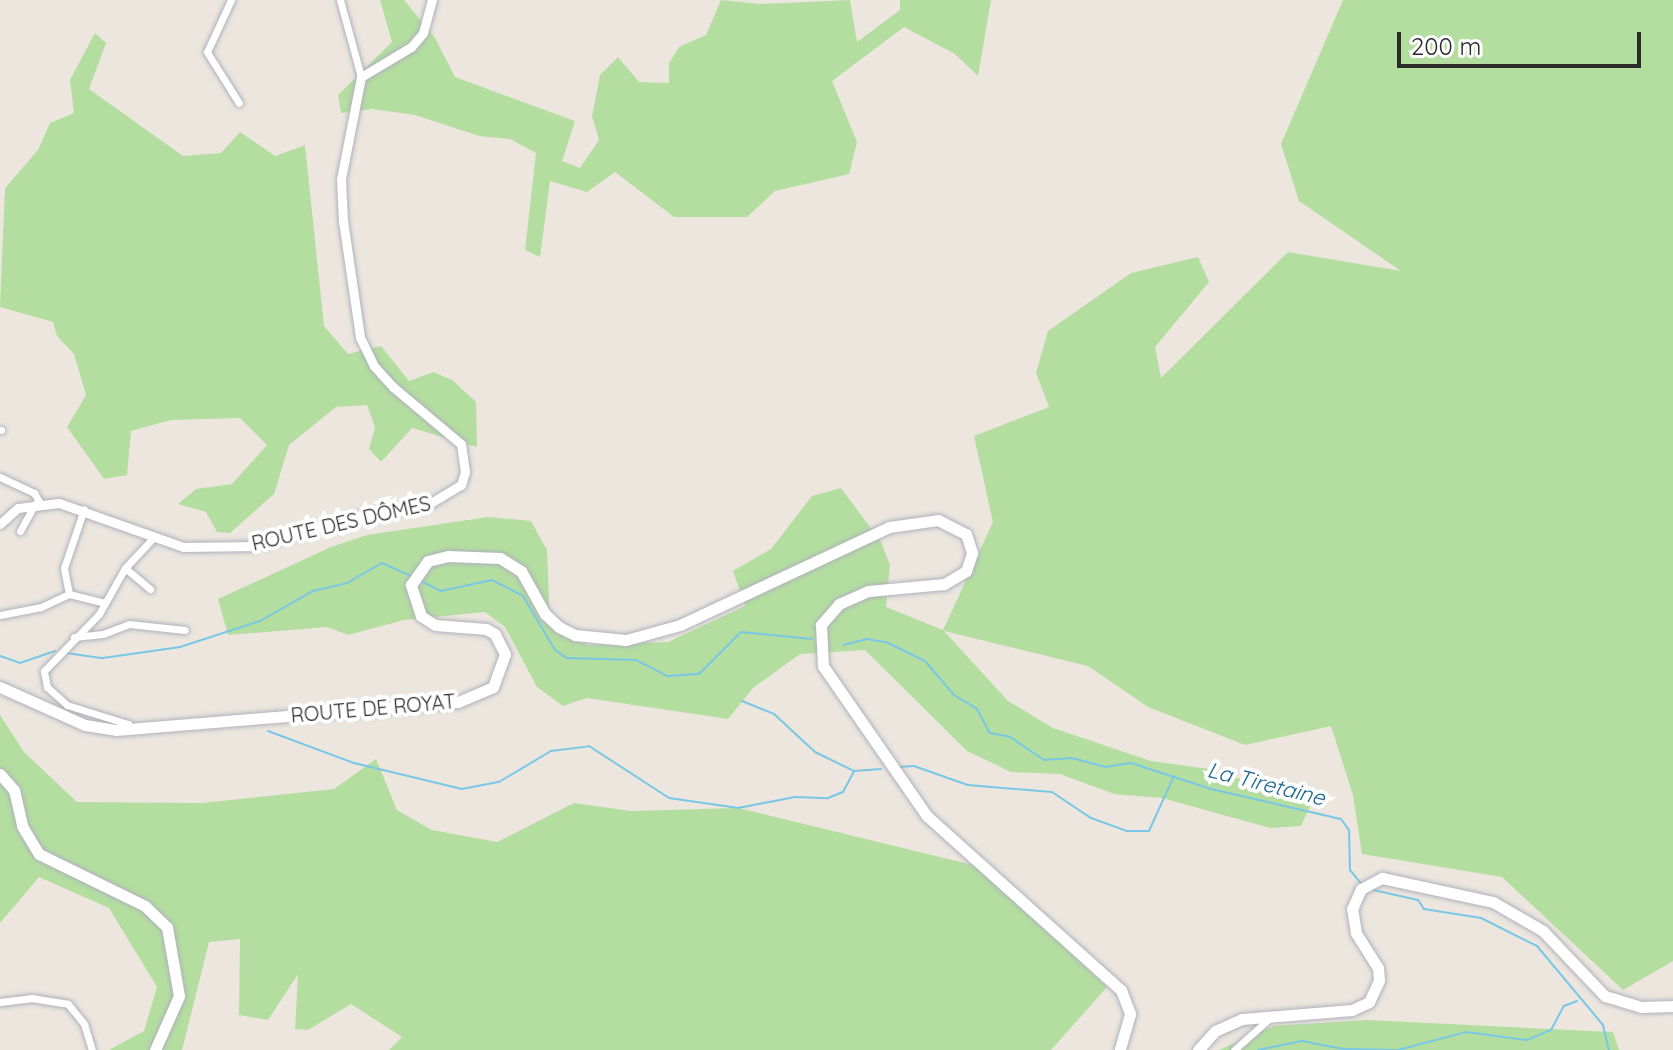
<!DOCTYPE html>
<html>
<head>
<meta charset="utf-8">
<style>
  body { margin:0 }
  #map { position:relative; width:1673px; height:1050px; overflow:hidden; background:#ece6df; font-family:Quicksand,sans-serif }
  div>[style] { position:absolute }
  .green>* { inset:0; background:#b4dea0 }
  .stream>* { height:2px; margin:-1px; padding:0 1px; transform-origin:1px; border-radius:1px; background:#7ac7e5 }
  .roads { filter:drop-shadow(0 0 2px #afb1bb) drop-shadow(0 0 2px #afb1bb) }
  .minor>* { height:7px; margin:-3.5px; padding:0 3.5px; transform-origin:3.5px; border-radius:3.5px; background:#fff }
  .tertiary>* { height:9px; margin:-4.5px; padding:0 4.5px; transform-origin:4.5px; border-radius:4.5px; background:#fff }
  .secondary>* { height:11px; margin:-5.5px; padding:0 5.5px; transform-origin:5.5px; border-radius:5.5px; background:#fff }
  span { translate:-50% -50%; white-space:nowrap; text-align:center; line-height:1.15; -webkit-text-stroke:8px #fff; paint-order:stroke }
  .street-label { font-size:20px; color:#2b2b2b }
  .water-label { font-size:22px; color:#186792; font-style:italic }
  .scale { position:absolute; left:1397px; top:32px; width:244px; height:36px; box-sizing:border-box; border:4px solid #2b2b2b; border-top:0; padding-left:10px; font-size:24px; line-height:28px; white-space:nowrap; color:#2b2b2b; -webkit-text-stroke:6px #fff; paint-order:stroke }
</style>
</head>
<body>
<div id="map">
  <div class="green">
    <div style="clip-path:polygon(380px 0,404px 0,435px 38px,455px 77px,575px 121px,562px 161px,580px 168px,599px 140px,592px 116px,600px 75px,618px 57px,639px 82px,669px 83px,669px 63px,679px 47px,706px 35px,721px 0,760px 4px,850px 0,857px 42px,900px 10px,900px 0,991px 0,978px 76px,955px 54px,904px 27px,832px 81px,857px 142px,849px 174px,775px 191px,747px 217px,674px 217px,615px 172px,587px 192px,550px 181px,540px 257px,525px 250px,536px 153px,510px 139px,479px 136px,415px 115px,372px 109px,341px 113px,338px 95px,392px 42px)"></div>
    <div style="clip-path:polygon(1343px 0,1673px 0,1673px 961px,1623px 990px,1502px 877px,1362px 854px,1353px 795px,1331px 726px,1245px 745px,1148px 707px,1088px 666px,944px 631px,1008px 701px,1053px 728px,1151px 761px,1209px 769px,1312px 802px,1301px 826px,1270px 828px,1162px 798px,1114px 794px,1060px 774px,1011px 772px,967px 751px,865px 650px,800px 654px,753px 688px,728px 719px,587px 698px,563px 706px,537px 687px,505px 627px,485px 612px,404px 620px,348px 635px,327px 627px,228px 635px,218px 599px,331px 547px,367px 535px,488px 517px,531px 521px,547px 550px,550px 627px,588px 645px,668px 642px,745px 606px,733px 571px,771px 549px,812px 496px,841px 488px,881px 542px,890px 565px,886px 607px,943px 630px,993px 522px,974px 436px,1049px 407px,1036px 373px,1048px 331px,1131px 273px,1198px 257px,1209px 282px,1155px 347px,1161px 378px,1288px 252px,1401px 271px,1299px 201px,1281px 144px)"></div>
    <div style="clip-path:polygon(95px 33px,106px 43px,89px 89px,183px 156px,221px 153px,240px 132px,275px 156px,305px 145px,324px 326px,348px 354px,381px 346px,409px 381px,433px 372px,452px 380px,476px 402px,477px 447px,412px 428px,381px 462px,369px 449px,375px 427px,367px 405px,336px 407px,289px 445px,274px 494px,230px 533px,217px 532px,206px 512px,178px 504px,196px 489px,232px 484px,267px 445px,240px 418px,171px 420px,131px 431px,127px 475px,104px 479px,67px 427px,86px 395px,74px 354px,57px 336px,53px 322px,0 307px,5px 188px,38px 150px,50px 123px,74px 113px,70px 80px)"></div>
    <div style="clip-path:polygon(0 715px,24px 752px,77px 802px,202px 803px,334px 789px,376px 759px,397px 810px,432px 830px,497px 842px,574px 803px,631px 811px,738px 808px,977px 866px,1107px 987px,1051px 1050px,389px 1050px,402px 1037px,351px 1004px,308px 1030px,295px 1029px,298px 974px,268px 1020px,239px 1015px,240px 939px,209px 942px,182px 1050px,109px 1050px,144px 1031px,157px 987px,109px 908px,39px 877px,0 923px)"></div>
    <div style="clip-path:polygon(1367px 1020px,1613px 1032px,1619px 1050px,1219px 1050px,1274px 1026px)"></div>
  </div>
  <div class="stream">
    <div style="left:419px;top:580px;width:25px;rotate:27deg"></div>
    <div style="left:441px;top:591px;width:52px;rotate:-12.2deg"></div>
    <div style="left:492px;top:580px;width:35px;rotate:27deg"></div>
    <div style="left:523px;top:596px;width:63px;rotate:59.3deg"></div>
    <div style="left:555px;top:650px;width:14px;rotate:34deg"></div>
    <div style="left:567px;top:658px;width:69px;rotate:1.7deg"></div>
    <div style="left:636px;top:660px;width:36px;rotate:27deg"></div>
    <div style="left:668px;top:676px;width:31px;rotate:-4deg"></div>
    <div style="left:699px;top:674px;width:59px;rotate:-45deg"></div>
    <div style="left:741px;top:632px;width:71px;rotate:5.6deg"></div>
    <div style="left:844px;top:645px;width:23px;rotate:-15deg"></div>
    <div style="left:866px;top:639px;width:20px;rotate:9deg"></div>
    <div style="left:886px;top:642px;width:43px;rotate:26deg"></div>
    <div style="left:925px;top:661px;width:45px;rotate:49.5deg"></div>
    <div style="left:954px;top:695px;width:27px;rotate:31deg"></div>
    <div style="left:977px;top:709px;width:27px;rotate:62deg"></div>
    <div style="left:990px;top:733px;width:20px;rotate:11deg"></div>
    <div style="left:1010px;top:737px;width:41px;rotate:34.1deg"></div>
    <div style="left:1044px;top:760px;width:28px;rotate:-4deg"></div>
    <div style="left:1072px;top:758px;width:34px;rotate:15deg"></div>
    <div style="left:1105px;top:767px;width:26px;rotate:-9deg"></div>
    <div style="left:1131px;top:763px;width:84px;rotate:18deg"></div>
    <div style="left:1211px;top:789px;width:133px;rotate:13deg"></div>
    <div style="left:1341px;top:819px;width:14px;rotate:54deg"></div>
    <div style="left:1349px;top:830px;width:40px;rotate:88.6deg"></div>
    <div style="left:1350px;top:870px;width:17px;rotate:50deg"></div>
    <div style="left:66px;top:653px;width:37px;rotate:8deg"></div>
    <div style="left:103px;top:658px;width:78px;rotate:-8.1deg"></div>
    <div style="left:180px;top:647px;width:84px;rotate:-18deg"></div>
    <div style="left:260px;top:621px;width:61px;rotate:-29.5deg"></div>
    <div style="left:313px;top:591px;width:35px;rotate:-13deg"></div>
    <div style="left:347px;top:583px;width:40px;rotate:-29.7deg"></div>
    <div style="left:382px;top:563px;width:34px;rotate:24deg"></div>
    <div style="left:0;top:656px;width:21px;rotate:19deg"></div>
    <div style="left:20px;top:663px;width:37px;rotate:-19deg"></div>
    <div style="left:742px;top:701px;width:35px;rotate:22deg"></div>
    <div style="left:774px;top:714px;width:56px;rotate:42.8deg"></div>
    <div style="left:815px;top:752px;width:43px;rotate:26deg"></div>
    <div style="left:268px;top:731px;width:92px;rotate:20.4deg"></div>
    <div style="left:354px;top:763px;width:111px;rotate:13.5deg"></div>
    <div style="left:462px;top:789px;width:38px;rotate:-11deg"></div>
    <div style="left:499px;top:782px;width:61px;rotate:-30.8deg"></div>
    <div style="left:551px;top:751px;width:38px;rotate:-7deg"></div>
    <div style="left:589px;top:746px;width:95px;rotate:33deg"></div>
    <div style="left:669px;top:798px;width:70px;rotate:8.2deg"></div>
    <div style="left:738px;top:808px;width:58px;rotate:-10.9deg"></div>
    <div style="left:795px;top:797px;width:33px;rotate:2deg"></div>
    <div style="left:828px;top:798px;width:16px;rotate:-22deg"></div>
    <div style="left:843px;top:792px;width:24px;rotate:-62deg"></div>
    <div style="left:854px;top:771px;width:27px;rotate:-4deg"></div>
    <div style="left:899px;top:767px;width:15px;rotate:-4deg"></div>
    <div style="left:914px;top:766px;width:57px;rotate:19.4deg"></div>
    <div style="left:968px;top:785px;width:84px;rotate:4.8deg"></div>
    <div style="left:1052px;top:792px;width:47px;rotate:33.7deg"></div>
    <div style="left:1091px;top:818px;width:37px;rotate:20deg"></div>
    <div style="left:1126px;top:831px;width:23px"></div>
    <div style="left:1149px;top:831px;width:60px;rotate:-65.6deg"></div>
    <div style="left:1369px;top:889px;width:50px;rotate:12.7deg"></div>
    <div style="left:1418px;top:900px;width:11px;rotate:56deg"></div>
    <div style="left:1424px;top:909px;width:58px;rotate:9deg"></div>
    <div style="left:1481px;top:918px;width:63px;rotate:26.6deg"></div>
    <div style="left:1537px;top:946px;width:103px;rotate:50.1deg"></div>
    <div style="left:1603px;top:1025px;width:26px;rotate:77deg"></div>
    <div style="left:1258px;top:1050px;width:45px;rotate:-11.6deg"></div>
    <div style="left:1302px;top:1041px;width:42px;rotate:11deg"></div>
    <div style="left:1343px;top:1049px;width:55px;rotate:1deg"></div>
    <div style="left:1398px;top:1050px;width:70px;rotate:-14.8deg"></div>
    <div style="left:1466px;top:1032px;width:62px;rotate:7.5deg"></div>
    <div style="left:1527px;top:1040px;width:26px;rotate:-23deg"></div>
    <div style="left:1551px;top:1030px;width:27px;rotate:-62deg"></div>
    <div style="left:1564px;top:1006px;width:14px;rotate:-21deg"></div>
  </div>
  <div class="roads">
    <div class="minor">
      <div style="left:231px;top:0;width:57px;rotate:114.8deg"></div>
      <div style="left:207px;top:52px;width:60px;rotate:57.9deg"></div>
      <div style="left:340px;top:0;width:80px;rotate:74.7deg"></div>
      <div style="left:0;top:430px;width:1px"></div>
      <div style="left:0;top:477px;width:38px;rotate:25deg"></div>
      <div style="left:34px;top:493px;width:12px;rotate:59deg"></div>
      <div style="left:20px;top:531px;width:31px;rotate:-61deg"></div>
      <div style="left:125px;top:568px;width:33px;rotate:40deg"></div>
      <div style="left:69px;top:594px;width:26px;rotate:-101deg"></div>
      <div style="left:64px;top:568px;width:62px;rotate:-71.3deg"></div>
      <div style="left:0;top:615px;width:42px;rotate:-11deg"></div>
      <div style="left:41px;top:607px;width:31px;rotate:-25deg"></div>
      <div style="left:69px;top:594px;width:37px;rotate:14deg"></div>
      <div style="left:74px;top:637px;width:29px;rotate:-6deg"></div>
      <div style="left:103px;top:634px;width:28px;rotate:-21deg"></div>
      <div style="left:129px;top:624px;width:56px;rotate:6.1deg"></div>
      <div style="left:129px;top:729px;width:5px;rotate:-101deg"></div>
      <div style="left:128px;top:724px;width:64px;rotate:-162.7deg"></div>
      <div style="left:67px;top:705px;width:27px;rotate:-138deg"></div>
      <div style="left:47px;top:687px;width:16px;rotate:-101deg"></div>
      <div style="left:44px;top:671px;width:79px;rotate:-46deg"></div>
      <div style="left:99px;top:614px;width:53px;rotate:-60.5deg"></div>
      <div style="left:125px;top:568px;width:41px;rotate:-47deg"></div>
      <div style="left:0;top:1002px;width:31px;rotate:-7deg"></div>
      <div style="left:31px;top:998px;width:37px;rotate:9deg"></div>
      <div style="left:68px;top:1004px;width:26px;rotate:51deg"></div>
      <div style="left:84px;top:1024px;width:27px;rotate:73deg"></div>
      <div style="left:1234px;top:1050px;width:50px;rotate:-41.7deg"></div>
    </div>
    <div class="tertiary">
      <div style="left:0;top:524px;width:24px;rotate:-42deg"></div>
      <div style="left:18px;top:508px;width:41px;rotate:-7deg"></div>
      <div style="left:59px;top:503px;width:132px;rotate:19.5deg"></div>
      <div style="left:183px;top:547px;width:73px;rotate:-0.8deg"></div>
      <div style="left:256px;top:546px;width:101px;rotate:-16.6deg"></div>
      <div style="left:353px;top:517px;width:77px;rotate:-9.7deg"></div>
      <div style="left:429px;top:504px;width:37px;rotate:-31deg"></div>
      <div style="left:461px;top:485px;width:14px;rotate:-73deg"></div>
      <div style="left:465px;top:472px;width:28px;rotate:-98deg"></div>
      <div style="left:461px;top:444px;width:89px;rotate:-140deg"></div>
      <div style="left:393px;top:387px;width:28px;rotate:-132deg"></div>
      <div style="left:374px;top:366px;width:32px;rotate:-116deg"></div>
      <div style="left:360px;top:337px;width:117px;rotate:-98.3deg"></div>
      <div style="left:343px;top:221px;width:42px;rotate:-92.7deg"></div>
      <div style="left:341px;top:179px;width:104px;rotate:-78.9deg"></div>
      <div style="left:361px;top:77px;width:58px;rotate:-31deg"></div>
      <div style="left:411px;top:47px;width:18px;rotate:-49deg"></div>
      <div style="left:423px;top:33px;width:34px;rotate:-75deg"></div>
    </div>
    <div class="secondary">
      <div style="left:0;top:687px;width:93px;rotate:24.1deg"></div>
      <div style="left:85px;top:725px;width:31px;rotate:9deg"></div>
      <div style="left:116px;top:730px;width:343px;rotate:-4.7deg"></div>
      <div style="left:458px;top:702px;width:38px;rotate:-23deg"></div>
      <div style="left:493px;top:687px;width:35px;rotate:-70deg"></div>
      <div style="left:505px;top:654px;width:22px;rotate:-117deg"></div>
      <div style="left:495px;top:634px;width:10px;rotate:-151deg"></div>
      <div style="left:486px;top:629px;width:51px;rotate:-175.5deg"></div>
      <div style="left:435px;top:625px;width:17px;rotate:-147deg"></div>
      <div style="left:421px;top:616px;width:33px;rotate:-108deg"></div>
      <div style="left:411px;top:585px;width:29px;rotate:-55deg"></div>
      <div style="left:428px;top:561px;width:21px;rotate:-14deg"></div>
      <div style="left:448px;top:556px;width:52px;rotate:2.2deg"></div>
      <div style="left:500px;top:558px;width:25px;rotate:32deg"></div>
      <div style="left:521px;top:571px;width:49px;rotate:60.8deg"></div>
      <div style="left:545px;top:614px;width:19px;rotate:43deg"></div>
      <div style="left:559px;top:627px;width:18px;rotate:27deg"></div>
      <div style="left:575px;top:635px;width:51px;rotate:5.6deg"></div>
      <div style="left:626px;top:640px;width:56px;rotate:-15.5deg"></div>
      <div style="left:680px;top:625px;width:231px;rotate:-25.1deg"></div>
      <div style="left:889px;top:527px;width:49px;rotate:-8.1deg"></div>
      <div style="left:938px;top:520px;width:31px;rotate:27deg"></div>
      <div style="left:966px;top:534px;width:20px;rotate:72deg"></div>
      <div style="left:972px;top:553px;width:19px;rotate:108deg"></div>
      <div style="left:966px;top:571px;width:26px;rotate:149deg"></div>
      <div style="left:944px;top:584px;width:76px;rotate:174.7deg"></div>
      <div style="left:868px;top:591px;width:32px;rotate:156deg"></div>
      <div style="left:839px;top:604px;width:28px;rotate:131deg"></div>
      <div style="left:821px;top:625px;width:41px;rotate:87.2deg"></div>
      <div style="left:823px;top:666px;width:183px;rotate:55.3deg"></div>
      <div style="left:927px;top:816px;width:261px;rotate:41.9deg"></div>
      <div style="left:1121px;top:990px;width:26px;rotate:69deg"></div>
      <div style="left:1130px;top:1014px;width:37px;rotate:106deg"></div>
      <div style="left:0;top:774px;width:21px;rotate:49deg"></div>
      <div style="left:14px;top:790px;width:37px;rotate:77deg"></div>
      <div style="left:22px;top:826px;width:33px;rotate:59deg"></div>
      <div style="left:39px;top:854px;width:118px;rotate:26.1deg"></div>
      <div style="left:145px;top:906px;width:30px;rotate:44deg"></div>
      <div style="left:167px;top:927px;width:70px;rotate:80.1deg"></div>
      <div style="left:179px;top:996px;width:59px;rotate:114deg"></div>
      <div style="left:1198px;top:1050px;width:25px;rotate:-48deg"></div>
      <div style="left:1215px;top:1031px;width:30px;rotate:-24deg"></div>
      <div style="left:1242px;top:1019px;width:110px;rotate:-4.7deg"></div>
      <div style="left:1352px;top:1010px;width:19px;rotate:-25deg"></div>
      <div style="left:1369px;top:1002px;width:23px;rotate:-65deg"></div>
      <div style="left:1379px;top:981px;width:13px;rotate:-94deg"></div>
      <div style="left:1378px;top:968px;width:41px;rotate:-122.2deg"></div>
      <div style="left:1356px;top:933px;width:24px;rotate:-99deg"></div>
      <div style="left:1352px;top:909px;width:22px;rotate:-66deg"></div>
      <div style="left:1361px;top:889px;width:24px;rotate:-28deg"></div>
      <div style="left:1382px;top:878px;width:114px;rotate:12.2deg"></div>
      <div style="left:1493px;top:902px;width:58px;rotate:30.1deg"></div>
      <div style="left:1543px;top:931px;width:90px;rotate:46.4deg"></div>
      <div style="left:1605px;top:996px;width:38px;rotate:17deg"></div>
      <div style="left:1641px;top:1007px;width:32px;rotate:-2deg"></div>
    </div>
  </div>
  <div class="street-label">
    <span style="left:341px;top:523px;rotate:-13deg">ROUTE DES DÔMES</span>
    <span style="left:373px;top:708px;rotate:-5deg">ROUTE DE ROYAT</span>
  </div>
  <div class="water-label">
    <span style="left:1266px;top:784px;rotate:14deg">La Tiretaine</span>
  </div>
  <div class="scale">200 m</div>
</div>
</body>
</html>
